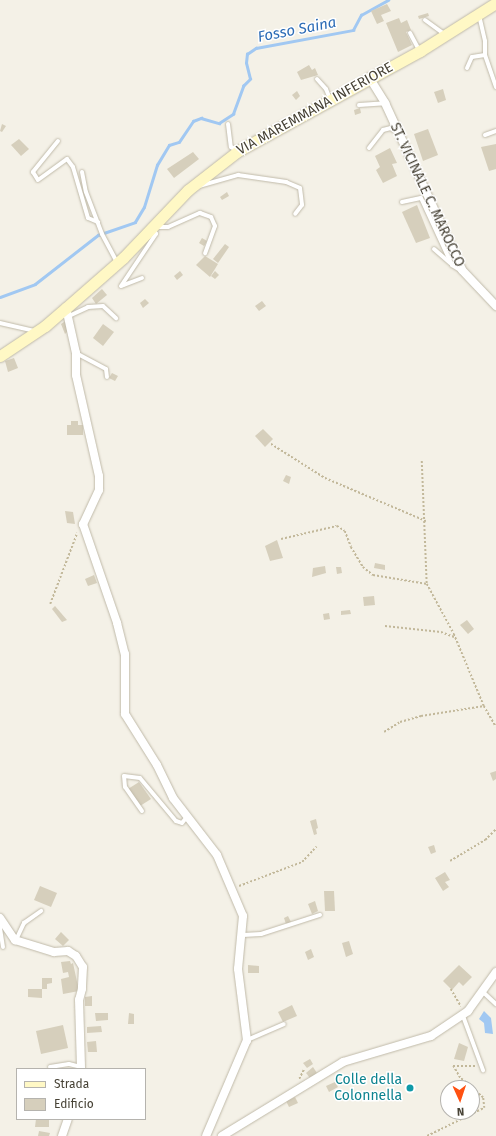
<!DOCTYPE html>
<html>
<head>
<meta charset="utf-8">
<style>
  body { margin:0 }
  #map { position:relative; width:496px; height:1136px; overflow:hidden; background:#f4f1e7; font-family:"Fira Sans",sans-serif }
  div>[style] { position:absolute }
  .water>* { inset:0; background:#a1c8f2 }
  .stream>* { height:2.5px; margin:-1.25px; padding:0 1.25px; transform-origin:1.25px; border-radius:1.25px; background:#a1c8f2 }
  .building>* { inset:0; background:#d6cfbc }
  .path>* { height:1.5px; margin-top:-0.75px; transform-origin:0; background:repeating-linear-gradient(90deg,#c2b89a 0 2px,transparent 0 4px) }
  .roads { filter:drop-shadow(0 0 1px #c0baa9) drop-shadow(0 0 1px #c0baa9) }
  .lane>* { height:4px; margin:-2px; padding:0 2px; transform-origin:2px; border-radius:2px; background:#fff }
  .street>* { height:8px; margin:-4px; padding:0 4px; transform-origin:4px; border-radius:4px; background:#fff }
  .secondary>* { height:11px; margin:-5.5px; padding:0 5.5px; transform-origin:5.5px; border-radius:5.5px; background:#fff8c5 }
  .dots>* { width:11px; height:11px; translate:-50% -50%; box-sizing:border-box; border:2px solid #fff; border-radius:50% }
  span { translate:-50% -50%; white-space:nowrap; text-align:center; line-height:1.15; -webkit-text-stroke:3px #fff; paint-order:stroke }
  .street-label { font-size:14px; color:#474235 }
  .culture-label { font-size:14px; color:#0d838f }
  .right { translate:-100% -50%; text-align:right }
  .water-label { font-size:15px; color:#2b6bb6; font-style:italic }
  .legend { position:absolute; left:16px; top:1068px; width:130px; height:52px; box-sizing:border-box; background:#fff; border:1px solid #b5b3ae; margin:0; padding:5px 7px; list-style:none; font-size:12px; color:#474235 }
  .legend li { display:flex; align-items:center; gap:8px; height:20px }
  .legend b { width:20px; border:1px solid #b5b3ae }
  .north { position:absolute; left:440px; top:1080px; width:40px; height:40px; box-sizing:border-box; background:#fff; border:1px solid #b5b3ae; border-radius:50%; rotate:177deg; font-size:11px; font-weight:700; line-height:16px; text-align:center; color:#474235 }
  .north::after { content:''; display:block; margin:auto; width:14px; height:18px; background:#ff5112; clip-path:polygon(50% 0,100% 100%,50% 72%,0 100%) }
</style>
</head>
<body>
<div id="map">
  <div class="water">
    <div style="clip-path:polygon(484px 1011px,491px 1018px,493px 1034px,485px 1033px,484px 1023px,479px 1019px)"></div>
  </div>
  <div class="stream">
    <div style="left:0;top:297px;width:37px;rotate:-20deg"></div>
    <div style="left:35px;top:284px;width:80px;rotate:-37.9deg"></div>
    <div style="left:98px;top:235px;width:39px;rotate:-19deg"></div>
    <div style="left:135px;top:222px;width:17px;rotate:-59deg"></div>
    <div style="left:144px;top:207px;width:44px;rotate:-72.8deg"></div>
    <div style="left:157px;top:165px;width:23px;rotate:-59deg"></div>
    <div style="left:169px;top:145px;width:10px;rotate:-17deg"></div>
    <div style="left:179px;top:142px;width:25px;rotate:-56deg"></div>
    <div style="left:193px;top:121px;width:9px;rotate:-21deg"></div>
    <div style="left:201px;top:118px;width:19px;rotate:16deg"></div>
    <div style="left:219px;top:123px;width:17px;rotate:-33deg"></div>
    <div style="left:233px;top:114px;width:30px;rotate:-70deg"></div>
    <div style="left:243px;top:86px;width:10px;rotate:-45deg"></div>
    <div style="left:250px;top:79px;width:16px;rotate:-104deg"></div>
    <div style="left:246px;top:63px;width:9px;rotate:-84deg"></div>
    <div style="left:247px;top:54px;width:11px;rotate:-34deg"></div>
    <div style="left:256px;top:48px;width:99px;rotate:-10.5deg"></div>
    <div style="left:353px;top:30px;width:17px;rotate:-62deg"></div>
    <div style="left:361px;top:15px;width:31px;rotate:-29deg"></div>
  </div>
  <div class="building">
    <div style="clip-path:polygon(387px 4px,391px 11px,381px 15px,384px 21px,377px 24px,371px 11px)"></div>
    <div style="clip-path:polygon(428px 13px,429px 16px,419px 19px,418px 16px)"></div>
    <div style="clip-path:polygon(399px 18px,401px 23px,407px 20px,411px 30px,406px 32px,412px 45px,398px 52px,386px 23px)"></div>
    <div style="clip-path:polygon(309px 65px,312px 70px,315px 68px,318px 75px,301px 80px,297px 72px)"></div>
    <div style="clip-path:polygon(443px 89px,446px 100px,438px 103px,434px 92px)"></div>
    <div style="clip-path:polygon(297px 91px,300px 96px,296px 100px,292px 95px)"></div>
    <div style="clip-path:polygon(360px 108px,361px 113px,355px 115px,354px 110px)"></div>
    <div style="clip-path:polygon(2px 124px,6px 126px,2px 132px,0 131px)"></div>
    <div style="clip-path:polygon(428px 129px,438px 155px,423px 161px,414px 134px)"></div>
    <div style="clip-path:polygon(19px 139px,29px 149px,21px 156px,11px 145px)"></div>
    <div style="clip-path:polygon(496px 144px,496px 169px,489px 171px,481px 147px)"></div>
    <div style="clip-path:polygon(390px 148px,397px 163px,392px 164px,397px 176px,383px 183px,376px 170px,380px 167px,375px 156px)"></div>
    <div style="clip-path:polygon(193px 152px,199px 159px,174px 178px,167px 169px)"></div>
    <div style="clip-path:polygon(227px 192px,229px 196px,222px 200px,220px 197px)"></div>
    <div style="clip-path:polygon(417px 205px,430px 238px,416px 243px,402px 212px)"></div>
    <div style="clip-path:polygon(202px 238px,207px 241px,204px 246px,199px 243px)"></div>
    <div style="clip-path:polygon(225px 244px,229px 247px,218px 263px,213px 259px)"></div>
    <div style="clip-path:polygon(205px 256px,218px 264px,210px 277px,196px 265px)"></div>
    <div style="clip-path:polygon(180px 271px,183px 275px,177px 280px,174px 276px)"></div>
    <div style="clip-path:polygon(215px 271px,219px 275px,215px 279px,211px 276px)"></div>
    <div style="clip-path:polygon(102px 289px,107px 295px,96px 304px,92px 298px)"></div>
    <div style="clip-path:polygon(145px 299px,149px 303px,143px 308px,140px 303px)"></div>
    <div style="clip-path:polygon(262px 301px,266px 306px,259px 311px,255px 306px)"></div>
    <div style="clip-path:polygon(67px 320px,71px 328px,65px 334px,61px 324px)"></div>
    <div style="clip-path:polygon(103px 324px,114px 332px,103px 346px,93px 338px)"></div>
    <div style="clip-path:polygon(14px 358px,18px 368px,8px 372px,5px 361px)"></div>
    <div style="clip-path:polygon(112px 373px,118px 376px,115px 381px,109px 378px)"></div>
    <div style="clip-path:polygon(71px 421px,78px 421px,78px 425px,83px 425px,83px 435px,67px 435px,67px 425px,71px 425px)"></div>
    <div style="clip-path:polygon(263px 429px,273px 439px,265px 447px,255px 436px)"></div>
    <div style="clip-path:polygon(286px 475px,291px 477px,289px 484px,283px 481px)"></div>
    <div style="clip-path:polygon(65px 511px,73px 512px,75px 524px,67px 523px)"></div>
    <div style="clip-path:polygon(277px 540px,283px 558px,270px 561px,265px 546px)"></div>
    <div style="clip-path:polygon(375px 563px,385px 565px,385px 570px,374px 568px)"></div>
    <div style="clip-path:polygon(325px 566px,326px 573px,312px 577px,313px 568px)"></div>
    <div style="clip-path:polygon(336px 567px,341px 567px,342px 573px,337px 574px)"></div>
    <div style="clip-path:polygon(94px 575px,97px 583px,88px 586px,85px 579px)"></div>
    <div style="clip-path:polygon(374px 596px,375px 605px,364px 606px,363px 597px)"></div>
    <div style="clip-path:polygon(55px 606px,67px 620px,62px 622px,52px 609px)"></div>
    <div style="clip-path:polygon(350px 610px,351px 614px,341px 615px,341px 611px)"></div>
    <div style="clip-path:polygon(329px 613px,330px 619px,324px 620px,323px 614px)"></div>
    <div style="clip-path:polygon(467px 620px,474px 629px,468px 634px,460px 625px)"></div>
    <div style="clip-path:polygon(496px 771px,496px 779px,493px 781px,490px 773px)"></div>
    <div style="clip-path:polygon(139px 782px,151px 799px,140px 806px,128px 789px)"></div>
    <div style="clip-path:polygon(316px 819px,318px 828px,316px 829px,317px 834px,314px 835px,310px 821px)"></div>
    <div style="clip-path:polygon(434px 845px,436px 852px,431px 854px,428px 847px)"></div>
    <div style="clip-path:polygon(445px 872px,450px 880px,445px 882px,449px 887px,443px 891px,435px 878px)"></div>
    <div style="clip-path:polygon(40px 886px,57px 893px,51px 907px,34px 900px)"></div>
    <div style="clip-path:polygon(324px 891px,334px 891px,335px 911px,325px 911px)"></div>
    <div style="clip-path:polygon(315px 901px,318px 911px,312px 914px,308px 904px)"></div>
    <div style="clip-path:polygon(288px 916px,291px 922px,286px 924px,284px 918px)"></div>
    <div style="clip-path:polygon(61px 932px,69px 940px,63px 946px,55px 939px)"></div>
    <div style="clip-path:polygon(349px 941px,353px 954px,346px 957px,342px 943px)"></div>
    <div style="clip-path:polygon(311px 949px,314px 957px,308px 960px,305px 952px)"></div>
    <div style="clip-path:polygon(70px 961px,71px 964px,73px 963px,79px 991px,63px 994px,61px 979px,69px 977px,68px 972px,63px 973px,61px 962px)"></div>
    <div style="clip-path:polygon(248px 965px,259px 966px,259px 973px,248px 973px)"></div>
    <div style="clip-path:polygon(459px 965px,472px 977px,463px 986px,459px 982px,452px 990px,443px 981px)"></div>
    <div style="clip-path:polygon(42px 978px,52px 978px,52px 983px,47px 984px,47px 989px,42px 989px,42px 998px,28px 997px,28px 989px,42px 989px)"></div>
    <div style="clip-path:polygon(92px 996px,92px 1006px,85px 1006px,85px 997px)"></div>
    <div style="clip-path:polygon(292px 1005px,297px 1016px,283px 1022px,278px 1012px)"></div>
    <div style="clip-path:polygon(95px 1013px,108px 1013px,108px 1020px,96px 1021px)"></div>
    <div style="clip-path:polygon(129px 1013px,134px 1014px,134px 1024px,128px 1024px)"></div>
    <div style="clip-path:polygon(63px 1025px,68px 1048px,41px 1054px,36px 1031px)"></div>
    <div style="clip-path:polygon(101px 1026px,102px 1032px,87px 1033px,87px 1027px)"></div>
    <div style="clip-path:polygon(96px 1041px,97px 1052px,88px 1052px,87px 1042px)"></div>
    <div style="clip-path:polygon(459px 1043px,468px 1047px,464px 1061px,454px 1059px)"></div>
    <div style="clip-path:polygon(310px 1059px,313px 1064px,307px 1068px,303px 1063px)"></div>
    <div style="clip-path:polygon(313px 1067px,317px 1073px,310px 1078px,306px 1073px)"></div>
    <div style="clip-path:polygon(335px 1082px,338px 1087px,329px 1092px,326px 1086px)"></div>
    <div style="clip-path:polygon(295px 1097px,298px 1103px,289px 1107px,286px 1101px)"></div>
    <div style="clip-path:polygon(36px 1119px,49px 1120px,49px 1127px,35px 1127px)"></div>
    <div style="clip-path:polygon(39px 1131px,50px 1133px,49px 1136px,38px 1136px)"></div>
  </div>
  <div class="path">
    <div style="left:271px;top:444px;width:64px;rotate:32.2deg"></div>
    <div style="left:325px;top:478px;width:110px;rotate:23.1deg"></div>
    <div style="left:422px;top:461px;width:123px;rotate:87.7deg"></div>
    <div style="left:281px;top:539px;width:57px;rotate:-13.1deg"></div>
    <div style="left:337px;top:526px;width:9px;rotate:32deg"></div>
    <div style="left:345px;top:531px;width:17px;rotate:69deg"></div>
    <div style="left:351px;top:547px;width:23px;rotate:59deg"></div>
    <div style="left:363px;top:567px;width:13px;rotate:39deg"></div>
    <div style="left:373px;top:575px;width:55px;rotate:9.5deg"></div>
    <div style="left:427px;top:584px;width:57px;rotate:61.6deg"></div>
    <div style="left:454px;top:634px;width:78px;rotate:67.4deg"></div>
    <div style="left:484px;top:706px;width:24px;rotate:60deg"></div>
    <div style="left:50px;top:604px;width:76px;rotate:-69.2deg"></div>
    <div style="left:385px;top:626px;width:56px;rotate:6.1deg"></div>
    <div style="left:441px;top:632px;width:14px;rotate:21deg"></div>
    <div style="left:384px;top:732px;width:19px;rotate:-32deg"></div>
    <div style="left:400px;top:722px;width:22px;rotate:-16deg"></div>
    <div style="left:421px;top:716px;width:64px;rotate:-9deg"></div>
    <div style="left:450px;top:861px;width:41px;rotate:-31deg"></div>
    <div style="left:485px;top:840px;width:16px;rotate:-45deg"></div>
    <div style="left:239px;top:886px;width:67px;rotate:-20.9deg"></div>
    <div style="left:302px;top:862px;width:21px;rotate:-47deg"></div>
    <div style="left:451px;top:989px;width:20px;rotate:60deg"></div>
    <div style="left:299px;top:1079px;width:11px;rotate:-63deg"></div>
    <div style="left:472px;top:1088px;width:16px;rotate:-140deg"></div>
    <div style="left:460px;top:1078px;width:14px;rotate:-120deg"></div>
    <div style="left:453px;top:1066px;width:23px"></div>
    <div style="left:427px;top:1136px;width:64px;rotate:-26.2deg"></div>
    <div style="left:484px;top:1108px;width:10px;rotate:-96deg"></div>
    <div style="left:483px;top:1098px;width:15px;rotate:-138deg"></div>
  </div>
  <div class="roads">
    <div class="lane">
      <div style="left:479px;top:15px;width:27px;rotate:77deg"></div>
      <div style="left:485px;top:41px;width:14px;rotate:90deg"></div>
      <div style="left:485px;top:55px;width:34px;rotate:71deg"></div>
      <div style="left:425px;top:20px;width:24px;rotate:36deg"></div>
      <div style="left:410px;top:33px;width:19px;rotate:62deg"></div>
      <div style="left:467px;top:68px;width:12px;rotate:-66deg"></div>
      <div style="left:472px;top:57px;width:13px;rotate:-9deg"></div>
      <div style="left:317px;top:79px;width:13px;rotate:48deg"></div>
      <div style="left:326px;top:89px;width:11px;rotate:68deg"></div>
      <div style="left:359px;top:105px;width:26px;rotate:-4deg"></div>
      <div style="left:228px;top:124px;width:23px;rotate:83deg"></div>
      <div style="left:231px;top:147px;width:6px;rotate:31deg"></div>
      <div style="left:485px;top:135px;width:12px;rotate:-20deg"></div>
      <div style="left:58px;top:141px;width:40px;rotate:129deg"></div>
      <div style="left:33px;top:172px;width:9px;rotate:58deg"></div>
      <div style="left:38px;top:180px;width:36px;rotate:-36deg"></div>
      <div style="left:67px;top:159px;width:10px;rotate:53deg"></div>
      <div style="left:73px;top:167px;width:53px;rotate:73.6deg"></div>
      <div style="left:88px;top:218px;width:11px;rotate:22deg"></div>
      <div style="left:369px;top:148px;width:23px;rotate:-52deg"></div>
      <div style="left:383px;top:130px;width:8px;rotate:-14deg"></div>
      <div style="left:391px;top:128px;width:6px;rotate:39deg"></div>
      <div style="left:82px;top:172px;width:20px;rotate:79deg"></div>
      <div style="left:86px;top:192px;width:45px;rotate:69.1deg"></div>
      <div style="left:102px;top:234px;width:32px;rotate:62deg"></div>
      <div style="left:199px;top:186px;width:41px;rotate:-15.8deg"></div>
      <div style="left:238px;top:175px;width:49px;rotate:8.3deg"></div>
      <div style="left:286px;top:182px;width:15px;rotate:23deg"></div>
      <div style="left:300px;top:188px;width:17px;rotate:83deg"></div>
      <div style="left:302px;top:205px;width:11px;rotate:128deg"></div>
      <div style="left:402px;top:202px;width:19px;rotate:-12deg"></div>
      <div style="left:421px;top:198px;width:74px;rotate:65.2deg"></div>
      <div style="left:452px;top:265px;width:9px;rotate:32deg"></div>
      <div style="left:434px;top:249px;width:21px;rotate:41deg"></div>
      <div style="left:142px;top:278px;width:22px;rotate:159deg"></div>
      <div style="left:121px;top:286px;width:63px;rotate:-56.1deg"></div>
      <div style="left:156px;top:234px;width:8px;rotate:-113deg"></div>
      <div style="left:153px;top:227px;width:15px"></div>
      <div style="left:168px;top:227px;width:35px;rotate:-24deg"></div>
      <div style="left:200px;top:213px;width:12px;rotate:20deg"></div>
      <div style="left:211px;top:217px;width:10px;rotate:66deg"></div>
      <div style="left:215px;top:226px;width:29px;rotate:110deg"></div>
      <div style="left:69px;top:316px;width:21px;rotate:-25deg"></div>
      <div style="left:88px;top:307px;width:15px;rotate:-4deg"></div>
      <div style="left:103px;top:306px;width:18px;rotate:43deg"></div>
      <div style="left:0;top:323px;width:35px;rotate:13deg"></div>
      <div style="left:76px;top:353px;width:34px;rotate:28deg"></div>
      <div style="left:106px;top:369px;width:8px;rotate:83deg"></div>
      <div style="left:142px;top:811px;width:29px;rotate:-125deg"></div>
      <div style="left:125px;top:787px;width:11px;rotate:-95deg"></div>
      <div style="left:124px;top:776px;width:16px;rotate:7deg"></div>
      <div style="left:140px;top:778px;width:56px;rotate:50.1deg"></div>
      <div style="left:176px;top:821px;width:6px;rotate:18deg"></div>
      <div style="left:182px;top:823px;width:6px;rotate:-51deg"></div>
      <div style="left:243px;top:935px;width:18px;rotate:-3deg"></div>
      <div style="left:261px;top:934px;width:62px;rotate:-17.9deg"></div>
      <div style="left:16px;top:940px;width:19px;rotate:-65deg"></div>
      <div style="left:24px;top:923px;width:21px;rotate:-35deg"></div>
      <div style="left:3px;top:947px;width:20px;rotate:-99deg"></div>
      <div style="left:0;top:927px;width:4px;rotate:-45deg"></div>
      <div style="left:483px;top:992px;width:18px;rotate:43deg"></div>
      <div style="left:463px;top:1016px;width:58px;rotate:69.7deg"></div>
      <div style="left:247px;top:1040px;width:40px;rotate:-23.4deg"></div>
      <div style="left:50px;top:1067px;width:19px;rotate:-9deg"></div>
      <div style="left:69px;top:1064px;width:12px;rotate:14deg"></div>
    </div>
    <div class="street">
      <div style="left:369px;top:77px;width:31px;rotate:58deg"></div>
      <div style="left:385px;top:103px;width:184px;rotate:65.2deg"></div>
      <div style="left:462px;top:270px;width:50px;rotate:46.6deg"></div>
      <div style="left:66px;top:308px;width:46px;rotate:77.5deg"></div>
      <div style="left:76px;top:353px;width:22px;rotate:90deg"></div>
      <div style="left:76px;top:375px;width:104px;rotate:77.2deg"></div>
      <div style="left:99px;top:476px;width:14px;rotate:90deg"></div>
      <div style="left:99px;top:490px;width:38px;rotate:115deg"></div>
      <div style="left:83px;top:524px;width:105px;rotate:71deg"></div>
      <div style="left:117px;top:623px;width:32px;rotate:76deg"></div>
      <div style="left:125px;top:654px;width:60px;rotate:90deg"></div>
      <div style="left:125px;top:714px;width:60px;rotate:57.9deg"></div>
      <div style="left:157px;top:765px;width:37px;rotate:64deg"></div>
      <div style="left:173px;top:798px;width:72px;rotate:52.3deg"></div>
      <div style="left:217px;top:855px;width:66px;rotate:66.9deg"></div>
      <div style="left:243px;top:916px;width:53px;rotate:95.4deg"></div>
      <div style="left:238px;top:969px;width:72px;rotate:82.8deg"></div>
      <div style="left:247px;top:1040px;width:104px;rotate:113.1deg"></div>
      <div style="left:0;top:918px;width:27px;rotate:56deg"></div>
      <div style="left:15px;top:940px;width:41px;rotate:17.1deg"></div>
      <div style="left:54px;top:952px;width:14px;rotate:-4deg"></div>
      <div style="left:68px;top:951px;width:9px;rotate:32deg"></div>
      <div style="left:76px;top:956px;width:13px;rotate:58deg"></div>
      <div style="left:83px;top:967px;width:22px;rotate:93deg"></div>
      <div style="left:82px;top:989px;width:11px;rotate:105deg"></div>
      <div style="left:79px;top:1000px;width:69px;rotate:88.3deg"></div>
      <div style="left:62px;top:1136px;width:18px;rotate:-71deg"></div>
      <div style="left:222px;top:1136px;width:142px;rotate:-31.4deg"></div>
      <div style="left:343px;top:1062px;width:92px;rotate:-16.5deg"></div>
      <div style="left:431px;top:1036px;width:45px;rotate:-34deg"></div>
      <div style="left:468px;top:1011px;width:48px;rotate:-54.3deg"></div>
    </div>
    <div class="secondary">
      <div style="left:0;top:356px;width:54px;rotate:-33.7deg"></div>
      <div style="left:45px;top:326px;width:28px;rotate:-41deg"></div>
      <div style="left:66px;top:308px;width:76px;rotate:-41.3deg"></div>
      <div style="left:123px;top:258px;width:94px;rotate:-46.3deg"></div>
      <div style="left:188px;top:190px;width:63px;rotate:-38deg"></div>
      <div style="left:238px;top:151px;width:208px;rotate:-28.8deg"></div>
      <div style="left:420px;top:51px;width:90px;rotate:-32.3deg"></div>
    </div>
  </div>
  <div class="dots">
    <div style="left:410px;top:1088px;background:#0f9aa8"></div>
  </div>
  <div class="street-label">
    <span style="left:315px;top:109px;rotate:-29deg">VIA MAREMMANA INFERIORE</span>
    <span style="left:427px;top:195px;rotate:65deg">ST. VICINALE C. MAROCCO</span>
  </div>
  <div class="culture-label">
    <span class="right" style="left:402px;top:1088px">Colle della<br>Colonnella</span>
  </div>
  <div class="water-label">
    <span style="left:297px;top:30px;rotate:-11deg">Fosso Saina</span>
  </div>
  <ul class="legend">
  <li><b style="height:5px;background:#fff8c5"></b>Strada</li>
  <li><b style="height:11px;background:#d6cfbc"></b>Edificio</li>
  </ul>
  <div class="north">N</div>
</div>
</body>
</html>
